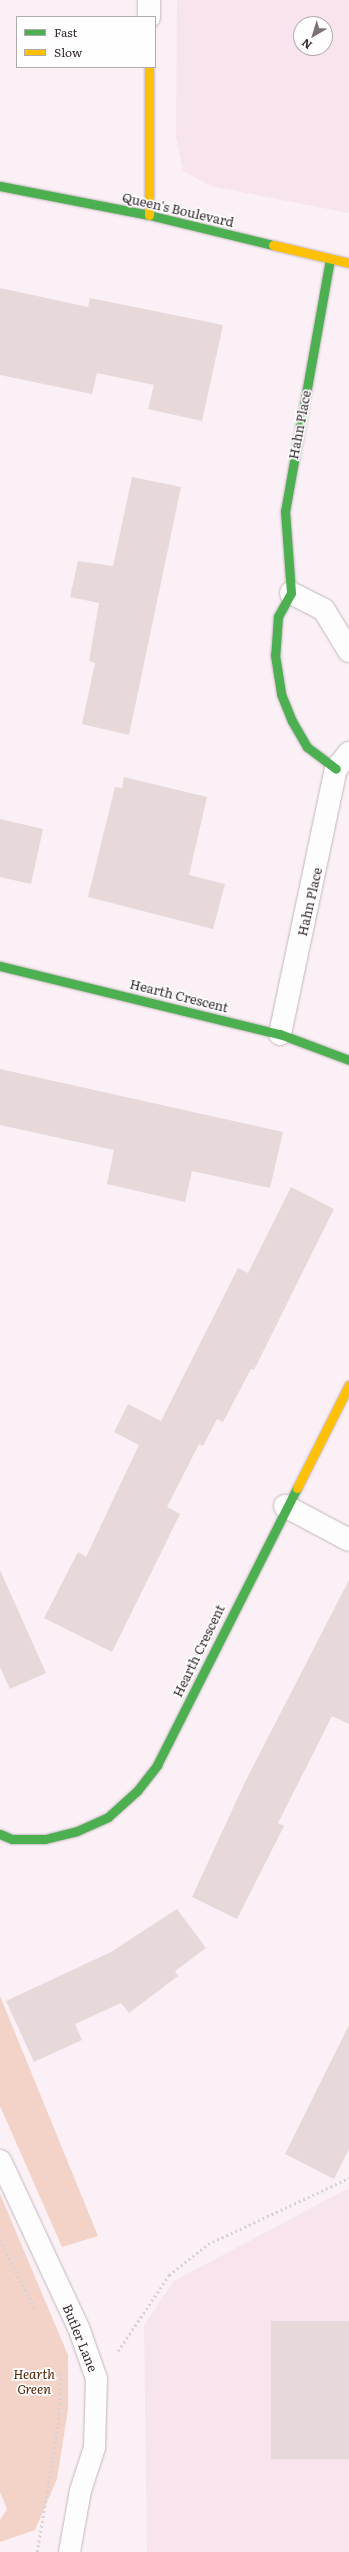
<!DOCTYPE html>
<html>
<head>
<meta charset="utf-8">
<style>
  body { margin:0 }
  #map { position:relative; width:349px; height:2552px; overflow:hidden; background:#faf0f5; font-family:Literata,serif }
  div>[style] { position:absolute }
  .built>* { inset:0; background:#f7e4ee }
  .green>* { inset:0; background:#f3d3c8 }
  .building>* { inset:0; background:#e7d8da }
  .path>* { height:2.5px; margin-top:-1.25px; transform-origin:0; background:repeating-linear-gradient(90deg,#d8d2d5 0 2px,transparent 0 5px) }
  .roads { filter:drop-shadow(0 0 1px #c2b7bd) drop-shadow(0 0 1px #c2b7bd) }
  .lane>* { height:21px; margin:-10.5px; padding:0 10.5px; transform-origin:10.5px; border-radius:10.5px; background:#fefdfe }
  .street>* { height:22px; margin:-11px; padding:0 11px; transform-origin:11px; border-radius:11px; background:#fefdfe }
  .fast>* { height:9px; margin:-4.5px; padding:0 4.5px; transform-origin:4.5px; border-radius:4.5px; background:#4caf50 }
  .slow>* { height:9px; margin:-4.5px; padding:0 4.5px; transform-origin:4.5px; border-radius:4.5px; background:#ffc107 }
  span { translate:-50% -50%; white-space:nowrap; text-align:center; line-height:1.15; -webkit-text-stroke:3.5px #fefefe; paint-order:stroke }
  .street-label { font-size:13px; color:#382c32 }
  .park-label { font-size:13px; color:#502105; font-style:italic }
  .legend { position:absolute; left:16px; top:16px; width:140px; height:52px; box-sizing:border-box; background:#fefefe; border:1px solid #afaaac; margin:0; padding:5px 7px; list-style:none; font-size:12px; color:#382c32 }
  .legend li { display:flex; align-items:center; gap:8px; height:20px }
  .legend b { width:20px; border:1px solid #afaaac }
  .north { position:absolute; left:293px; top:16px; width:40px; height:40px; box-sizing:border-box; background:#fefefe; border:1px solid #afaaac; border-radius:50%; rotate:218deg; font-size:11px; font-weight:700; line-height:16px; text-align:center; color:#382c32 }
  .north::after { content:''; display:block; margin:auto; width:14px; height:18px; background:#7c7176; clip-path:polygon(50% 0,100% 100%,50% 72%,0 100%) }
</style>
</head>
<body>
<div id="map">
  <div class="built">
    <div style="clip-path:polygon(evenodd,177px 0,349px 0,349px 213px,211px 186px,183px 171px,176px 137px,177px 0,301px 24px,325px 24px,325px 48px,301px 48px,301px 24px)"></div>
    <div style="clip-path:polygon(349px 2188px,349px 2552px,147px 2552px,144px 2325px,174px 2281px)"></div>
  </div>
  <div class="green">
    <div style="clip-path:polygon(0 1996px,98px 2236px,62px 2247px,0 2106px)"></div>
    <div style="clip-path:polygon(0 2194px,68px 2355px,68px 2410px,57px 2479px,35px 2530px,0 2542px,0 2520px,7px 2509px,0 2492px)"></div>
  </div>
  <div class="building">
    <div style="clip-path:polygon(0 288px,88px 307px,90px 298px,223px 325px,202px 421px,148px 409px,154px 385px,97px 373px,92px 394px,0 375px)"></div>
    <div style="clip-path:polygon(132px 477px,181px 487px,129px 735px,82px 724px,95px 663px,89px 661px,99px 603px,70px 597px,78px 561px,113px 566px)"></div>
    <div style="clip-path:polygon(124px 777px,207px 797px,189px 875px,225px 884px,213px 929px,88px 897px,115px 787px,122px 788px)"></div>
    <div style="clip-path:polygon(0 819px,43px 829px,31px 884px,0 877px)"></div>
    <div style="clip-path:polygon(0 1069px,283px 1132px,270px 1188px,192px 1171px,185px 1202px,107px 1184px,114px 1150px,0 1125px)"></div>
    <div style="clip-path:polygon(291px 1187px,334px 1209px,254px 1370px,251px 1369px,223px 1422px,217px 1419px,203px 1446px,199px 1444px,167px 1507px,180px 1514px,112px 1652px,44px 1618px,78px 1552px,86px 1557px,139px 1445px,114px 1432px,128px 1404px,161px 1421px,238px 1268px,248px 1273px)"></div>
    <div style="clip-path:polygon(0 1570px,46px 1673px,10px 1689px,0 1667px)"></div>
    <div style="clip-path:polygon(349px 1580px,349px 1724px,332px 1716px,278px 1823px,284px 1826px,237px 1919px,192px 1897px,246px 1780px)"></div>
    <div style="clip-path:polygon(177px 1909px,206px 1948px,175px 1971px,178px 1976px,129px 2013px,121px 2003px,75px 2024px,82px 2040px,34px 2062px,6px 2001px,111px 1952px)"></div>
    <div style="clip-path:polygon(349px 2025px,349px 2149px,334px 2179px,285px 2154px)"></div>
    <div style="clip-path:polygon(271px 2321px,349px 2321px,349px 2459px,271px 2459px)"></div>
  </div>
  <div class="path">
    <div style="left:0;top:2240px;width:77px;rotate:63.1deg"></div>
    <div style="left:118px;top:2351px;width:92px;rotate:-56.1deg"></div>
    <div style="left:169px;top:2275px;width:50px;rotate:-38.5deg"></div>
    <div style="left:208px;top:2244px;width:156px;rotate:-25.1deg"></div>
    <div style="left:37px;top:2552px;width:129px;rotate:-80.6deg"></div>
    <div style="left:58px;top:2425px;width:53px;rotate:-86.8deg"></div>
  </div>
  <div class="roads">
    <div class="lane">
      <div style="left:0;top:2160px;width:184px;rotate:65deg"></div>
      <div style="left:78px;top:2327px;width:54px;rotate:70.6deg"></div>
      <div style="left:96px;top:2378px;width:69px;rotate:91.7deg"></div>
      <div style="left:94px;top:2447px;width:45px;rotate:108deg"></div>
      <div style="left:80px;top:2490px;width:63px;rotate:100.1deg"></div>
    </div>
    <div class="street">
      <div style="left:149px;top:17px;width:17px;rotate:-90deg"></div>
      <div style="left:291px;top:593px;width:37px;rotate:27deg"></div>
      <div style="left:324px;top:610px;width:48px;rotate:58.6deg"></div>
      <div style="left:280px;top:1034px;width:271px;rotate:-78.1deg"></div>
      <div style="left:336px;top:769px;width:21px;rotate:-51deg"></div>
      <div style="left:285px;top:1506px;width:72px;rotate:28deg"></div>
    </div>
    <div class="fast">
      <div style="left:0;top:186px;width:152px;rotate:11deg"></div>
      <div style="left:149px;top:215px;width:128px;rotate:13.6deg"></div>
      <div style="left:330px;top:259px;width:256px;rotate:100.1deg"></div>
      <div style="left:285px;top:511px;width:82px;rotate:85.8deg"></div>
      <div style="left:291px;top:593px;width:26px;rotate:119deg"></div>
      <div style="left:278px;top:616px;width:39px;rotate:94deg"></div>
      <div style="left:275px;top:655px;width:39px;rotate:81deg"></div>
      <div style="left:281px;top:694px;width:29px;rotate:68deg"></div>
      <div style="left:292px;top:721px;width:30px;rotate:60deg"></div>
      <div style="left:307px;top:747px;width:36px;rotate:37deg"></div>
      <div style="left:0;top:966px;width:288px;rotate:13.7deg"></div>
      <div style="left:280px;top:1034px;width:74px;rotate:20.6deg"></div>
      <div style="left:0;top:1834px;width:13px;rotate:23deg"></div>
      <div style="left:12px;top:1839px;width:33px"></div>
      <div style="left:45px;top:1839px;width:33px;rotate:-14deg"></div>
      <div style="left:77px;top:1831px;width:34px;rotate:-24deg"></div>
      <div style="left:108px;top:1817px;width:39px;rotate:-42deg"></div>
      <div style="left:137px;top:1791px;width:33px;rotate:-52deg"></div>
      <div style="left:157px;top:1765px;width:310px;rotate:-63.2deg"></div>
    </div>
    <div class="slow">
      <div style="left:149px;top:67px;width:148px;rotate:90deg"></div>
      <div style="left:273px;top:245px;width:78px;rotate:13.3deg"></div>
      <div style="left:297px;top:1488px;width:115px;rotate:-63.2deg"></div>
    </div>
  </div>
  <div class="street-label">
    <span style="left:178px;top:210px;rotate:13deg">Queen's Boulevard</span>
    <span style="left:300px;top:425px;rotate:-79deg">Hahn Place</span>
    <span style="left:310px;top:902px;rotate:-77deg">Hahn Place</span>
    <span style="left:179px;top:996px;rotate:14deg">Hearth Crescent</span>
    <span style="left:199px;top:1651px;rotate:-64deg">Hearth Crescent</span>
    <span style="left:80px;top:2338px;rotate:68deg">Butler Lane</span>
  </div>
  <div class="park-label">
    <span style="left:34px;top:2382px">Hearth<br>Green</span>
  </div>
  <ul class="legend">
  <li><b style="height:5px;background:#4caf50"></b>Fast</li>
  <li><b style="height:5px;background:#ffc107"></b>Slow</li>
  </ul>
  <div class="north">N</div>
</div>
</body>
</html>
